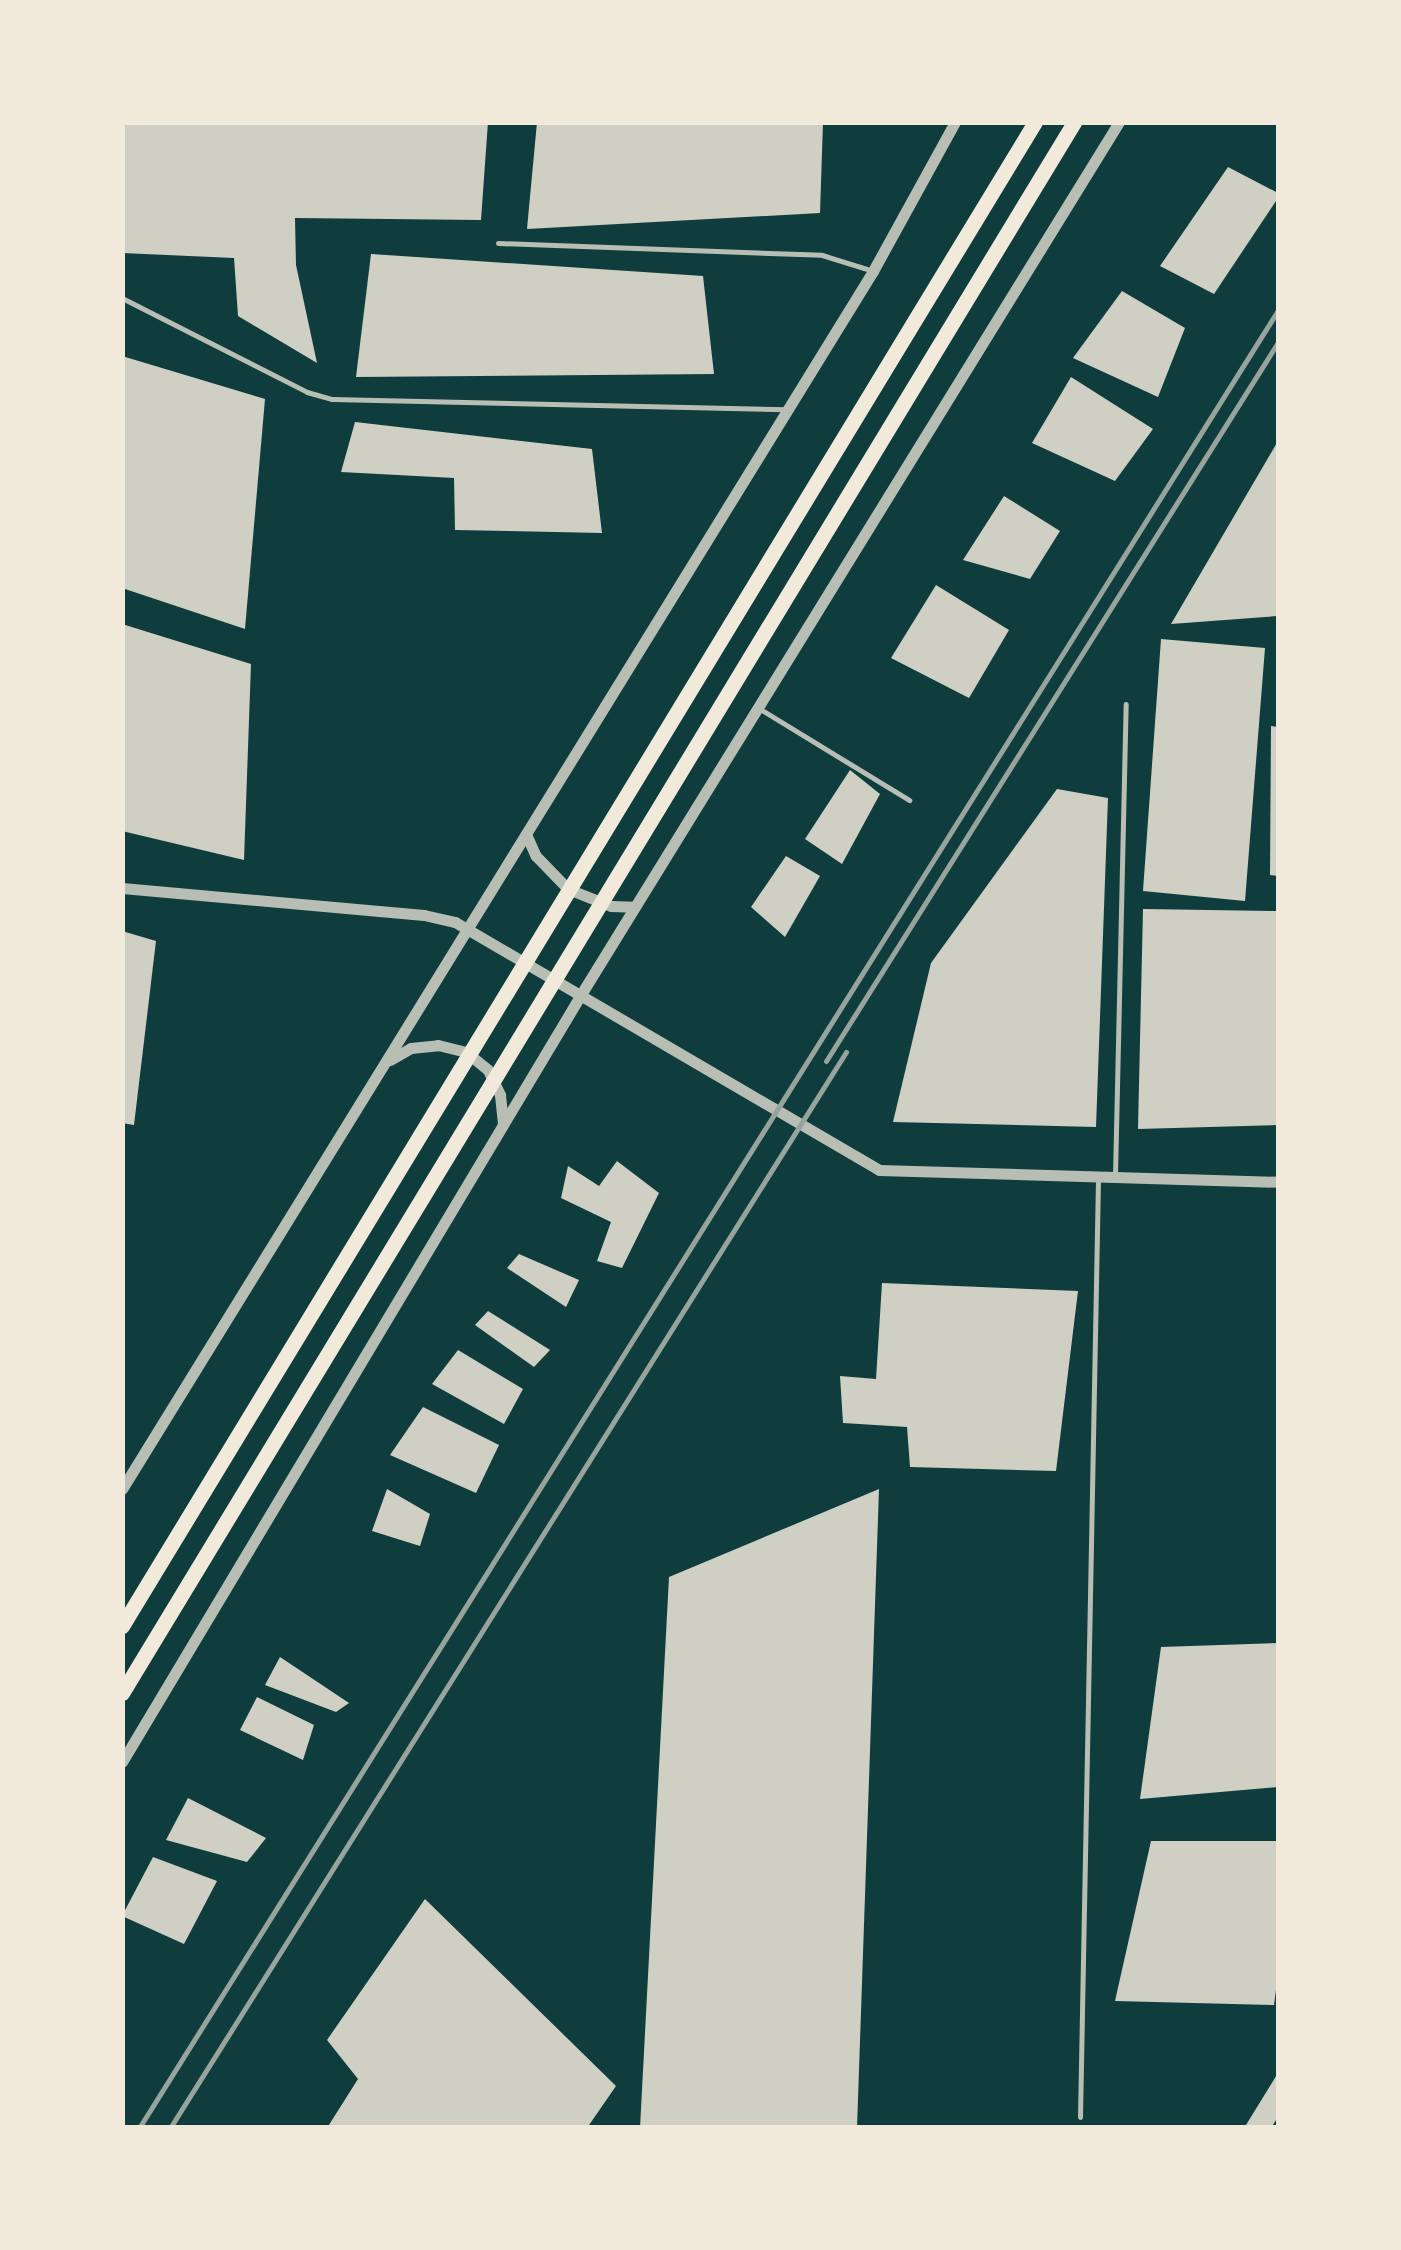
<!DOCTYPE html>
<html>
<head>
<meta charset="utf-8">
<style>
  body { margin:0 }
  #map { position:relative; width:1401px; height:2250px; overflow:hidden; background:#0f3d3e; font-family:Cabin,sans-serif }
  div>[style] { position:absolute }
  .building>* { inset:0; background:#cfcfc3 }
  .service>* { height:5px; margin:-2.5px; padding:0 2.5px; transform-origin:2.5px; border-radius:2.5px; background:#b8beb3 }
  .tertiary>* { height:11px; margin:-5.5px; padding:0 5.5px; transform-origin:5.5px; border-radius:5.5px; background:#b8beb3 }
  .trunk>* { height:15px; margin:-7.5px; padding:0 7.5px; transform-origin:7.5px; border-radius:7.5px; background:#f1e9da }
  .rail>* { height:5px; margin:-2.5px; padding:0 2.5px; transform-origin:2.5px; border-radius:2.5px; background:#97a49c }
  span { translate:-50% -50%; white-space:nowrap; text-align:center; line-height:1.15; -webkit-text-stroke:10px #f1e9da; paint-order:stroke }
  .frame { position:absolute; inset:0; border:125px solid #f1e9da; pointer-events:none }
</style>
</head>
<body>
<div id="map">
  <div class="building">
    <div style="clip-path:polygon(122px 122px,488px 122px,481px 220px,295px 218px,296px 265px,317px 363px,238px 316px,234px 258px,122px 253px)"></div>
    <div style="clip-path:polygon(537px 122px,823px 122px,820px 213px,527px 229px)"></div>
    <div style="clip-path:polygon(1228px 167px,1278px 193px,1278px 198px,1214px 294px,1160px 266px)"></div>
    <div style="clip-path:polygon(371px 254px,703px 276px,714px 374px,356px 377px)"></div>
    <div style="clip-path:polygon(1122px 291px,1185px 328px,1158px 397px,1073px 358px)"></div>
    <div style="clip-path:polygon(122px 356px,265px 399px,245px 629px,122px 588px)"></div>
    <div style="clip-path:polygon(1071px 377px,1153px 429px,1115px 481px,1032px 443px)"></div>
    <div style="clip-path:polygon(355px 422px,592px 449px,602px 533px,455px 530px,454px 478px,341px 472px)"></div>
    <div style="clip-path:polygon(1278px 441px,1278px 616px,1171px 624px)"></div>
    <div style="clip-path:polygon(1004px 496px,1060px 531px,1030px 579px,963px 560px)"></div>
    <div style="clip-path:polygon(936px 585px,1009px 630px,969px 698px,891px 658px)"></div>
    <div style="clip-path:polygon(122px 624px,251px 664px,244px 860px,122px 831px)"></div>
    <div style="clip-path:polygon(1161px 639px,1265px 648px,1245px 901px,1143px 891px)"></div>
    <div style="clip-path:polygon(1271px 726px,1278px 727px,1278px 876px,1270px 875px)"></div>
    <div style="clip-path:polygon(850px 770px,880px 794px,842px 864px,805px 839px)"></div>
    <div style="clip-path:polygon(1057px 789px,1108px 798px,1096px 1127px,893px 1122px,931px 963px)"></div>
    <div style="clip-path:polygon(786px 856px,820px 876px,785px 937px,751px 907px)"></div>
    <div style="clip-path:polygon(1143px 909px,1278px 911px,1278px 1125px,1138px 1129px)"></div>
    <div style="clip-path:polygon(122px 931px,156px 941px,134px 1125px,122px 1123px)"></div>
    <div style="clip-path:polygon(617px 1161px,659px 1193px,622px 1268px,597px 1261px,611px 1222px,561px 1198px,568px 1166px,599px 1186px)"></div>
    <div style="clip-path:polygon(519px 1254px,579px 1280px,566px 1307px,507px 1268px)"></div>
    <div style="clip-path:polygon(882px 1283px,1078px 1291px,1056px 1471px,910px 1467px,907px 1427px,843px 1423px,840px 1376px,876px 1379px)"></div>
    <div style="clip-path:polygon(488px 1311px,550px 1350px,534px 1367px,475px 1325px)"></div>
    <div style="clip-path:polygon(458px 1350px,523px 1389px,504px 1424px,432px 1384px)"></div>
    <div style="clip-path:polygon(423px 1407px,499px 1445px,476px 1493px,390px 1455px)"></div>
    <div style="clip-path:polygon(387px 1489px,430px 1514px,420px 1546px,372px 1531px)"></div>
    <div style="clip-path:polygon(879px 1489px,857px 2128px,640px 2128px,669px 1577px)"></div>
    <div style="clip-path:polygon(1278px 1643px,1278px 1787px,1140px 1799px,1161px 1647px)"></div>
    <div style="clip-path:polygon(280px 1657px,349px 1703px,336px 1712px,265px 1685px)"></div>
    <div style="clip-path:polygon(257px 1697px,314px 1725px,303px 1760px,240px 1730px)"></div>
    <div style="clip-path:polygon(188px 1798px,266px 1838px,247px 1862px,166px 1840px)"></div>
    <div style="clip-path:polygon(1151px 1841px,1278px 1841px,1278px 1975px,1274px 2005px,1115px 2001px)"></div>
    <div style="clip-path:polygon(153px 1857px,217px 1881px,184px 1944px,122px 1916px)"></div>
    <div style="clip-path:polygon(425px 1899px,616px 2086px,587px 2128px,327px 2128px,358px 2079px,327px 2040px)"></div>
    <div style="clip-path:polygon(1278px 2073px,1278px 2117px,1271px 2128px,1249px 2128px,1246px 2125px)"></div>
  </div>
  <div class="service">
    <div style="left:498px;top:243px;width:324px;rotate:2.1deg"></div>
    <div style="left:822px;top:255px;width:50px;rotate:17.4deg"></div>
    <div style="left:122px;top:298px;width:208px;rotate:26.9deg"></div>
    <div style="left:307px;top:392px;width:26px;rotate:16deg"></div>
    <div style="left:332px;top:399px;width:454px;rotate:1.3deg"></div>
    <div style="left:760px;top:709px;width:175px;rotate:31.4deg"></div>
    <div style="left:1115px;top:1175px;width:471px;rotate:-88.7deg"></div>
    <div style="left:1080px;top:2117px;width:939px;rotate:-88.9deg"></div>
  </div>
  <div class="tertiary">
    <div style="left:526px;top:834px;width:24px;rotate:66deg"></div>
    <div style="left:536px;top:856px;width:46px;rotate:45.9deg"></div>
    <div style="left:568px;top:889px;width:46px;rotate:21.6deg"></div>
    <div style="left:611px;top:906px;width:23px;rotate:2deg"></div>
    <div style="left:122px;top:888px;width:303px;rotate:5.1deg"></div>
    <div style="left:424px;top:915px;width:32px;rotate:13deg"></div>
    <div style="left:455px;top:922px;width:491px;rotate:30.3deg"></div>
    <div style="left:879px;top:1170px;width:399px;rotate:1.7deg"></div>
    <div style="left:390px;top:1060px;width:24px;rotate:-30deg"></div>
    <div style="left:411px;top:1048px;width:27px;rotate:-6deg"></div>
    <div style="left:438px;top:1045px;width:29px;rotate:14deg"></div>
    <div style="left:466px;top:1052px;width:28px;rotate:39deg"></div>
    <div style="left:488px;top:1070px;width:28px;rotate:64deg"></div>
    <div style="left:500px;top:1095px;width:29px;rotate:84deg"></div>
    <div style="left:122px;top:1489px;width:1431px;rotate:-58.34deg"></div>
    <div style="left:873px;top:271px;width:170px;rotate:-61.2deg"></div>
    <div style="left:122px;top:1762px;width:892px;rotate:-59.12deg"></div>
    <div style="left:580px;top:996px;width:1027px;rotate:-58.34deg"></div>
  </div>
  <div class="trunk">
    <div style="left:122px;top:1626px;width:1759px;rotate:-58.74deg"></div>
    <div style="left:122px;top:1693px;width:1837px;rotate:-58.78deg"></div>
  </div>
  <div class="rail">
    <div style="left:826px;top:1061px;width:849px;rotate:-57.84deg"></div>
    <div style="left:139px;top:2128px;width:2145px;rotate:-57.93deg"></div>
    <div style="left:170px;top:2128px;width:1271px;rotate:-57.86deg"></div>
  </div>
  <div class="frame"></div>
</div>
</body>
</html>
